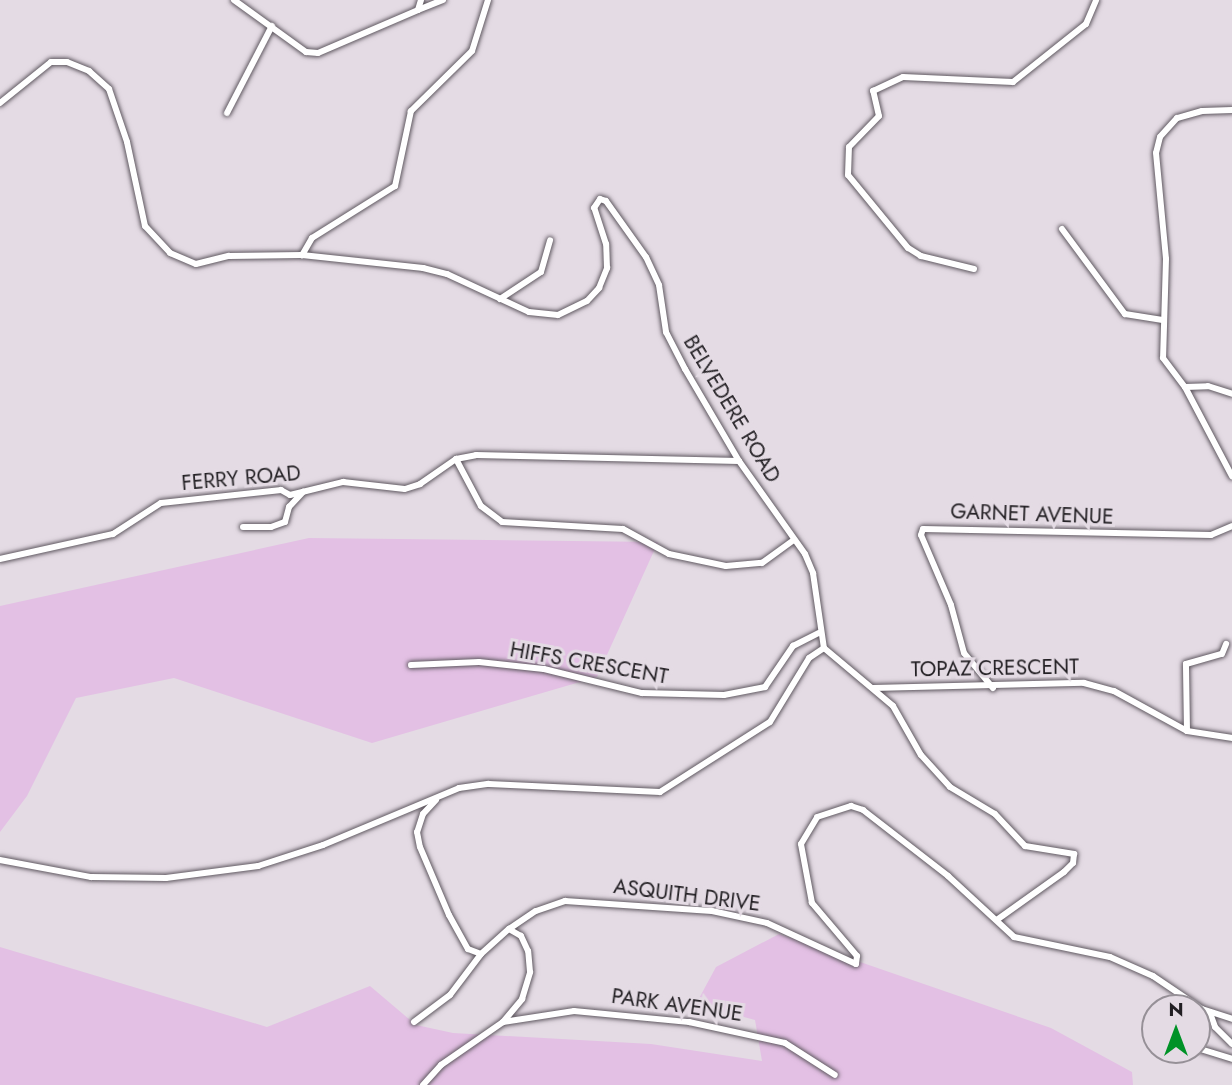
<!DOCTYPE html>
<html>
<head>
<meta charset="utf-8">
<style>
  body { margin:0 }
  #map { position:relative; width:1232px; height:1085px; overflow:hidden; background:#e4dbe4; font-family:Jost,sans-serif }
  div>[style] { position:absolute }
  .green>* { inset:0; background:#e3c0e4 }
  .roads { filter:drop-shadow(0 0 2px #605961) drop-shadow(0 0 2px #605961) }
  .minor>* { height:6px; margin:-3px; padding:0 3px; transform-origin:3px; border-radius:3px; background:#fff }
  span { translate:-50% -50%; white-space:nowrap; text-align:center; line-height:1.15; -webkit-text-stroke:6px #e4dbe4; paint-order:stroke }
  .street-label { font-size:21px; color:#221f23 }
  .north { position:absolute; left:1141px; top:994px; width:70px; height:70px; box-sizing:border-box; background:#e4dbe4; border:2px solid #969097; border-radius:50%; rotate:0deg; font-size:19px; font-weight:700; line-height:28px; text-align:center; color:#221f23 }
  .north::after { content:''; display:block; margin:auto; width:24px; height:32px; background:#009227; clip-path:polygon(50% 0,100% 100%,50% 72%,0 100%) }
</style>
</head>
<body>
<div id="map">
  <div class="green">
    <div style="clip-path:polygon(309px 538px,658px 542px,597px 677px,372px 743px,174px 678px,76px 698px,27px 796px,0 832px,0 606px)"></div>
    <div style="clip-path:polygon(779px 934px,1051px 1028px,1132px 1072px,1133px 1085px,0 1085px,0 947px,267px 1027px,370px 986px,416px 1025px,453px 1033px,651px 1044px,762px 1061px,755px 1020px,696px 1004px,716px 967px)"></div>
  </div>
  <div class="roads">
    <div class="minor">
      <div style="left:234px;top:0;width:89px;rotate:35.8deg"></div>
      <div style="left:306px;top:52px;width:12px;rotate:5deg"></div>
      <div style="left:318px;top:53px;width:109px;rotate:-23.3deg"></div>
      <div style="left:421px;top:0;width:10px;rotate:107deg"></div>
      <div style="left:418px;top:10px;width:27px;rotate:-22deg"></div>
      <div style="left:488px;top:0;width:53px;rotate:107.4deg"></div>
      <div style="left:472px;top:51px;width:86px;rotate:135.5deg"></div>
      <div style="left:411px;top:111px;width:77px;rotate:102deg"></div>
      <div style="left:395px;top:186px;width:98px;rotate:147.9deg"></div>
      <div style="left:312px;top:238px;width:20px;rotate:120deg"></div>
      <div style="left:302px;top:255px;width:122px;rotate:6.1deg"></div>
      <div style="left:423px;top:268px;width:25px;rotate:14deg"></div>
      <div style="left:447px;top:274px;width:90px;rotate:24.9deg"></div>
      <div style="left:529px;top:312px;width:29px;rotate:6deg"></div>
      <div style="left:558px;top:315px;width:32px;rotate:-26deg"></div>
      <div style="left:587px;top:301px;width:18px;rotate:-47deg"></div>
      <div style="left:599px;top:288px;width:22px;rotate:-68deg"></div>
      <div style="left:607px;top:268px;width:24px;rotate:-92deg"></div>
      <div style="left:606px;top:244px;width:38px;rotate:-108deg"></div>
      <div style="left:594px;top:208px;width:11px;rotate:-56deg"></div>
      <div style="left:600px;top:199px;width:6px;rotate:18deg"></div>
      <div style="left:606px;top:201px;width:69px;rotate:54.5deg"></div>
      <div style="left:646px;top:257px;width:31px;rotate:65deg"></div>
      <div style="left:659px;top:285px;width:48px;rotate:81.5deg"></div>
      <div style="left:666px;top:332px;width:42px;rotate:62.8deg"></div>
      <div style="left:685px;top:369px;width:107px;rotate:59.6deg"></div>
      <div style="left:739px;top:461px;width:114px;rotate:54.6deg"></div>
      <div style="left:805px;top:554px;width:21px;rotate:67deg"></div>
      <div style="left:813px;top:573px;width:76px;rotate:81.7deg"></div>
      <div style="left:824px;top:648px;width:90px;rotate:40deg"></div>
      <div style="left:893px;top:706px;width:56px;rotate:60.3deg"></div>
      <div style="left:921px;top:755px;width:43px;rotate:47.8deg"></div>
      <div style="left:950px;top:787px;width:52px;rotate:31deg"></div>
      <div style="left:995px;top:814px;width:44px;rotate:46.8deg"></div>
      <div style="left:1025px;top:846px;width:50px;rotate:9.3deg"></div>
      <div style="left:1074px;top:854px;width:9px;rotate:96deg"></div>
      <div style="left:1073px;top:863px;width:13px;rotate:135deg"></div>
      <div style="left:1064px;top:872px;width:81px;rotate:144.5deg"></div>
      <div style="left:0;top:103px;width:65px;rotate:-38.8deg"></div>
      <div style="left:51px;top:62px;width:16px"></div>
      <div style="left:67px;top:62px;width:24px;rotate:22deg"></div>
      <div style="left:89px;top:71px;width:27px;rotate:42deg"></div>
      <div style="left:109px;top:89px;width:56px;rotate:71.2deg"></div>
      <div style="left:127px;top:142px;width:86px;rotate:77.9deg"></div>
      <div style="left:145px;top:226px;width:37px;rotate:47deg"></div>
      <div style="left:170px;top:253px;width:28px;rotate:23deg"></div>
      <div style="left:196px;top:264px;width:34px;rotate:-14deg"></div>
      <div style="left:229px;top:256px;width:73px;rotate:-0.8deg"></div>
      <div style="left:1232px;top:110px;width:30px;rotate:178deg"></div>
      <div style="left:1202px;top:111px;width:26px;rotate:164deg"></div>
      <div style="left:1177px;top:118px;width:25px;rotate:132deg"></div>
      <div style="left:1160px;top:137px;width:16px;rotate:104deg"></div>
      <div style="left:1156px;top:153px;width:106px;rotate:84.6deg"></div>
      <div style="left:1166px;top:259px;width:99px;rotate:91.7deg"></div>
      <div style="left:1163px;top:358px;width:36px;rotate:53deg"></div>
      <div style="left:1185px;top:387px;width:101px;rotate:62.2deg"></div>
      <div style="left:227px;top:113px;width:98px;rotate:-62.7deg"></div>
      <div style="left:1062px;top:229px;width:106px;rotate:53.5deg"></div>
      <div style="left:1125px;top:314px;width:38px;rotate:9deg"></div>
      <div style="left:974px;top:269px;width:55px;rotate:-166.2deg"></div>
      <div style="left:921px;top:256px;width:15px;rotate:-148deg"></div>
      <div style="left:908px;top:248px;width:94px;rotate:-129.4deg"></div>
      <div style="left:848px;top:175px;width:28px;rotate:-88deg"></div>
      <div style="left:849px;top:147px;width:43px;rotate:-45.9deg"></div>
      <div style="left:879px;top:116px;width:26px;rotate:-103deg"></div>
      <div style="left:873px;top:91px;width:33px;rotate:-25deg"></div>
      <div style="left:903px;top:77px;width:110px;rotate:2.6deg"></div>
      <div style="left:1013px;top:82px;width:93px;rotate:-38.5deg"></div>
      <div style="left:1086px;top:24px;width:26px;rotate:-67deg"></div>
      <div style="left:500px;top:299px;width:49px;rotate:-33.4deg"></div>
      <div style="left:541px;top:272px;width:33px;rotate:-74deg"></div>
      <div style="left:1185px;top:387px;width:23px;rotate:-2deg"></div>
      <div style="left:1208px;top:386px;width:25px;rotate:18deg"></div>
      <div style="left:456px;top:459px;width:53px;rotate:62deg"></div>
      <div style="left:481px;top:506px;width:26px;rotate:37deg"></div>
      <div style="left:502px;top:522px;width:121px;rotate:3.3deg"></div>
      <div style="left:623px;top:529px;width:52px;rotate:28.5deg"></div>
      <div style="left:669px;top:554px;width:58px;rotate:11.9deg"></div>
      <div style="left:726px;top:566px;width:36px;rotate:-5deg"></div>
      <div style="left:762px;top:563px;width:39px;rotate:-36deg"></div>
      <div style="left:243px;top:527px;width:28px"></div>
      <div style="left:271px;top:527px;width:15px;rotate:-20deg"></div>
      <div style="left:285px;top:522px;width:16px;rotate:-75deg"></div>
      <div style="left:289px;top:507px;width:21px;rotate:-47deg"></div>
      <div style="left:0;top:559px;width:116px;rotate:-12.5deg"></div>
      <div style="left:113px;top:534px;width:57px;rotate:-32.9deg"></div>
      <div style="left:161px;top:503px;width:121px;rotate:-6.2deg"></div>
      <div style="left:281px;top:490px;width:10px;rotate:29deg"></div>
      <div style="left:290px;top:495px;width:55px;rotate:-13.8deg"></div>
      <div style="left:343px;top:482px;width:62px;rotate:6.4deg"></div>
      <div style="left:405px;top:489px;width:16px;rotate:-18deg"></div>
      <div style="left:420px;top:484px;width:44px;rotate:-34.8deg"></div>
      <div style="left:456px;top:459px;width:20px;rotate:-11deg"></div>
      <div style="left:476px;top:455px;width:263px;rotate:1.3deg"></div>
      <div style="left:411px;top:665px;width:68px;rotate:-2.5deg"></div>
      <div style="left:479px;top:662px;width:65px;rotate:6.1deg"></div>
      <div style="left:544px;top:669px;width:101px;rotate:13.8deg"></div>
      <div style="left:642px;top:693px;width:82px;rotate:1.4deg"></div>
      <div style="left:724px;top:695px;width:42px;rotate:-11deg"></div>
      <div style="left:765px;top:687px;width:50px;rotate:-55.7deg"></div>
      <div style="left:793px;top:646px;width:29px;rotate:-27deg"></div>
      <div style="left:873px;top:688px;width:211px;rotate:-1.4deg"></div>
      <div style="left:1084px;top:683px;width:31px;rotate:15deg"></div>
      <div style="left:1114px;top:691px;width:83px;rotate:28.7deg"></div>
      <div style="left:1187px;top:731px;width:46px;rotate:8.8deg"></div>
      <div style="left:993px;top:688px;width:45px;rotate:-129.6deg"></div>
      <div style="left:964px;top:653px;width:50px;rotate:-105.2deg"></div>
      <div style="left:951px;top:605px;width:76px;rotate:-113.2deg"></div>
      <div style="left:921px;top:535px;width:6px;rotate:-72deg"></div>
      <div style="left:923px;top:529px;width:288px;rotate:1.2deg"></div>
      <div style="left:1211px;top:535px;width:23px;rotate:-23deg"></div>
      <div style="left:1187px;top:731px;width:67px;rotate:-90.9deg"></div>
      <div style="left:1186px;top:664px;width:37px;rotate:-16deg"></div>
      <div style="left:1222px;top:654px;width:11px;rotate:-68deg"></div>
      <div style="left:436px;top:800px;width:19px;rotate:133deg"></div>
      <div style="left:423px;top:814px;width:19px;rotate:108deg"></div>
      <div style="left:417px;top:832px;width:15px;rotate:79deg"></div>
      <div style="left:420px;top:847px;width:74px;rotate:66.9deg"></div>
      <div style="left:449px;top:915px;width:39px;rotate:61deg"></div>
      <div style="left:468px;top:949px;width:14px;rotate:21deg"></div>
      <div style="left:0;top:860px;width:93px;rotate:10.6deg"></div>
      <div style="left:91px;top:877px;width:75px;rotate:0.8deg"></div>
      <div style="left:166px;top:878px;width:93px;rotate:-7.4deg"></div>
      <div style="left:258px;top:866px;width:68px;rotate:-17.9deg"></div>
      <div style="left:323px;top:845px;width:147px;rotate:-22.7deg"></div>
      <div style="left:459px;top:788px;width:30px;rotate:-8deg"></div>
      <div style="left:489px;top:784px;width:171px;rotate:2.7deg"></div>
      <div style="left:660px;top:792px;width:130px;rotate:-32.5deg"></div>
      <div style="left:770px;top:722px;width:75px;rotate:-58.6deg"></div>
      <div style="left:809px;top:658px;width:18px;rotate:-34deg"></div>
      <div style="left:1210px;top:1013px;width:15px;rotate:70deg"></div>
      <div style="left:1215px;top:1027px;width:24px;rotate:45deg"></div>
      <div style="left:414px;top:1022px;width:45px;rotate:-36.9deg"></div>
      <div style="left:450px;top:995px;width:51px;rotate:-52.9deg"></div>
      <div style="left:481px;top:954px;width:38px;rotate:-42deg"></div>
      <div style="left:509px;top:929px;width:32px;rotate:-34deg"></div>
      <div style="left:536px;top:911px;width:31px;rotate:-19deg"></div>
      <div style="left:565px;top:901px;width:147px;rotate:3.9deg"></div>
      <div style="left:712px;top:911px;width:56px;rotate:12.3deg"></div>
      <div style="left:767px;top:923px;width:98px;rotate:24.7deg"></div>
      <div style="left:856px;top:964px;width:8px;rotate:-83deg"></div>
      <div style="left:857px;top:956px;width:70px;rotate:-130.3deg"></div>
      <div style="left:812px;top:903px;width:60px;rotate:-100.6deg"></div>
      <div style="left:801px;top:844px;width:31px;rotate:-59deg"></div>
      <div style="left:817px;top:817px;width:36px;rotate:-18deg"></div>
      <div style="left:851px;top:806px;width:13px;rotate:18deg"></div>
      <div style="left:863px;top:810px;width:108px;rotate:37.8deg"></div>
      <div style="left:948px;top:876px;width:90px;rotate:42.7deg"></div>
      <div style="left:1014px;top:937px;width:98px;rotate:11.8deg"></div>
      <div style="left:1110px;top:957px;width:47px;rotate:23.8deg"></div>
      <div style="left:1153px;top:976px;width:59px;rotate:34deg"></div>
      <div style="left:1202px;top:1009px;width:32px;rotate:18deg"></div>
      <div style="left:503px;top:1022px;width:72px;rotate:-8.8deg"></div>
      <div style="left:574px;top:1011px;width:116px;rotate:5.5deg"></div>
      <div style="left:689px;top:1022px;width:98px;rotate:12.3deg"></div>
      <div style="left:785px;top:1043px;width:59px;rotate:32.6deg"></div>
      <div style="left:1197px;top:1048px;width:37px;rotate:17deg"></div>
      <div style="left:423px;top:1085px;width:27px;rotate:-48deg"></div>
      <div style="left:441px;top:1065px;width:75px;rotate:-34.7deg"></div>
      <div style="left:503px;top:1022px;width:30px;rotate:-50deg"></div>
      <div style="left:522px;top:999px;width:28px;rotate:-73deg"></div>
      <div style="left:530px;top:972px;width:21px;rotate:-95deg"></div>
      <div style="left:528px;top:951px;width:17px;rotate:-115deg"></div>
      <div style="left:521px;top:936px;width:14px;rotate:-150deg"></div>
    </div>
  </div>
  <div class="street-label">
    <span style="left:732px;top:409px;rotate:59deg">BELVEDERE ROAD</span>
    <span style="left:241px;top:478px;rotate:-5deg">FERRY ROAD</span>
    <span style="left:1032px;top:514px;rotate:2deg">GARNET AVENUE</span>
    <span style="left:589px;top:663px;rotate:10deg">HIFFS CRESCENT</span>
    <span style="left:995px;top:668px;rotate:-1deg">TOPAZ CRESCENT</span>
    <span style="left:687px;top:895px;rotate:7deg">ASQUITH DRIVE</span>
    <span style="left:677px;top:1005px;rotate:8deg">PARK AVENUE</span>
  </div>
  <div class="north">N</div>
</div>
</body>
</html>
